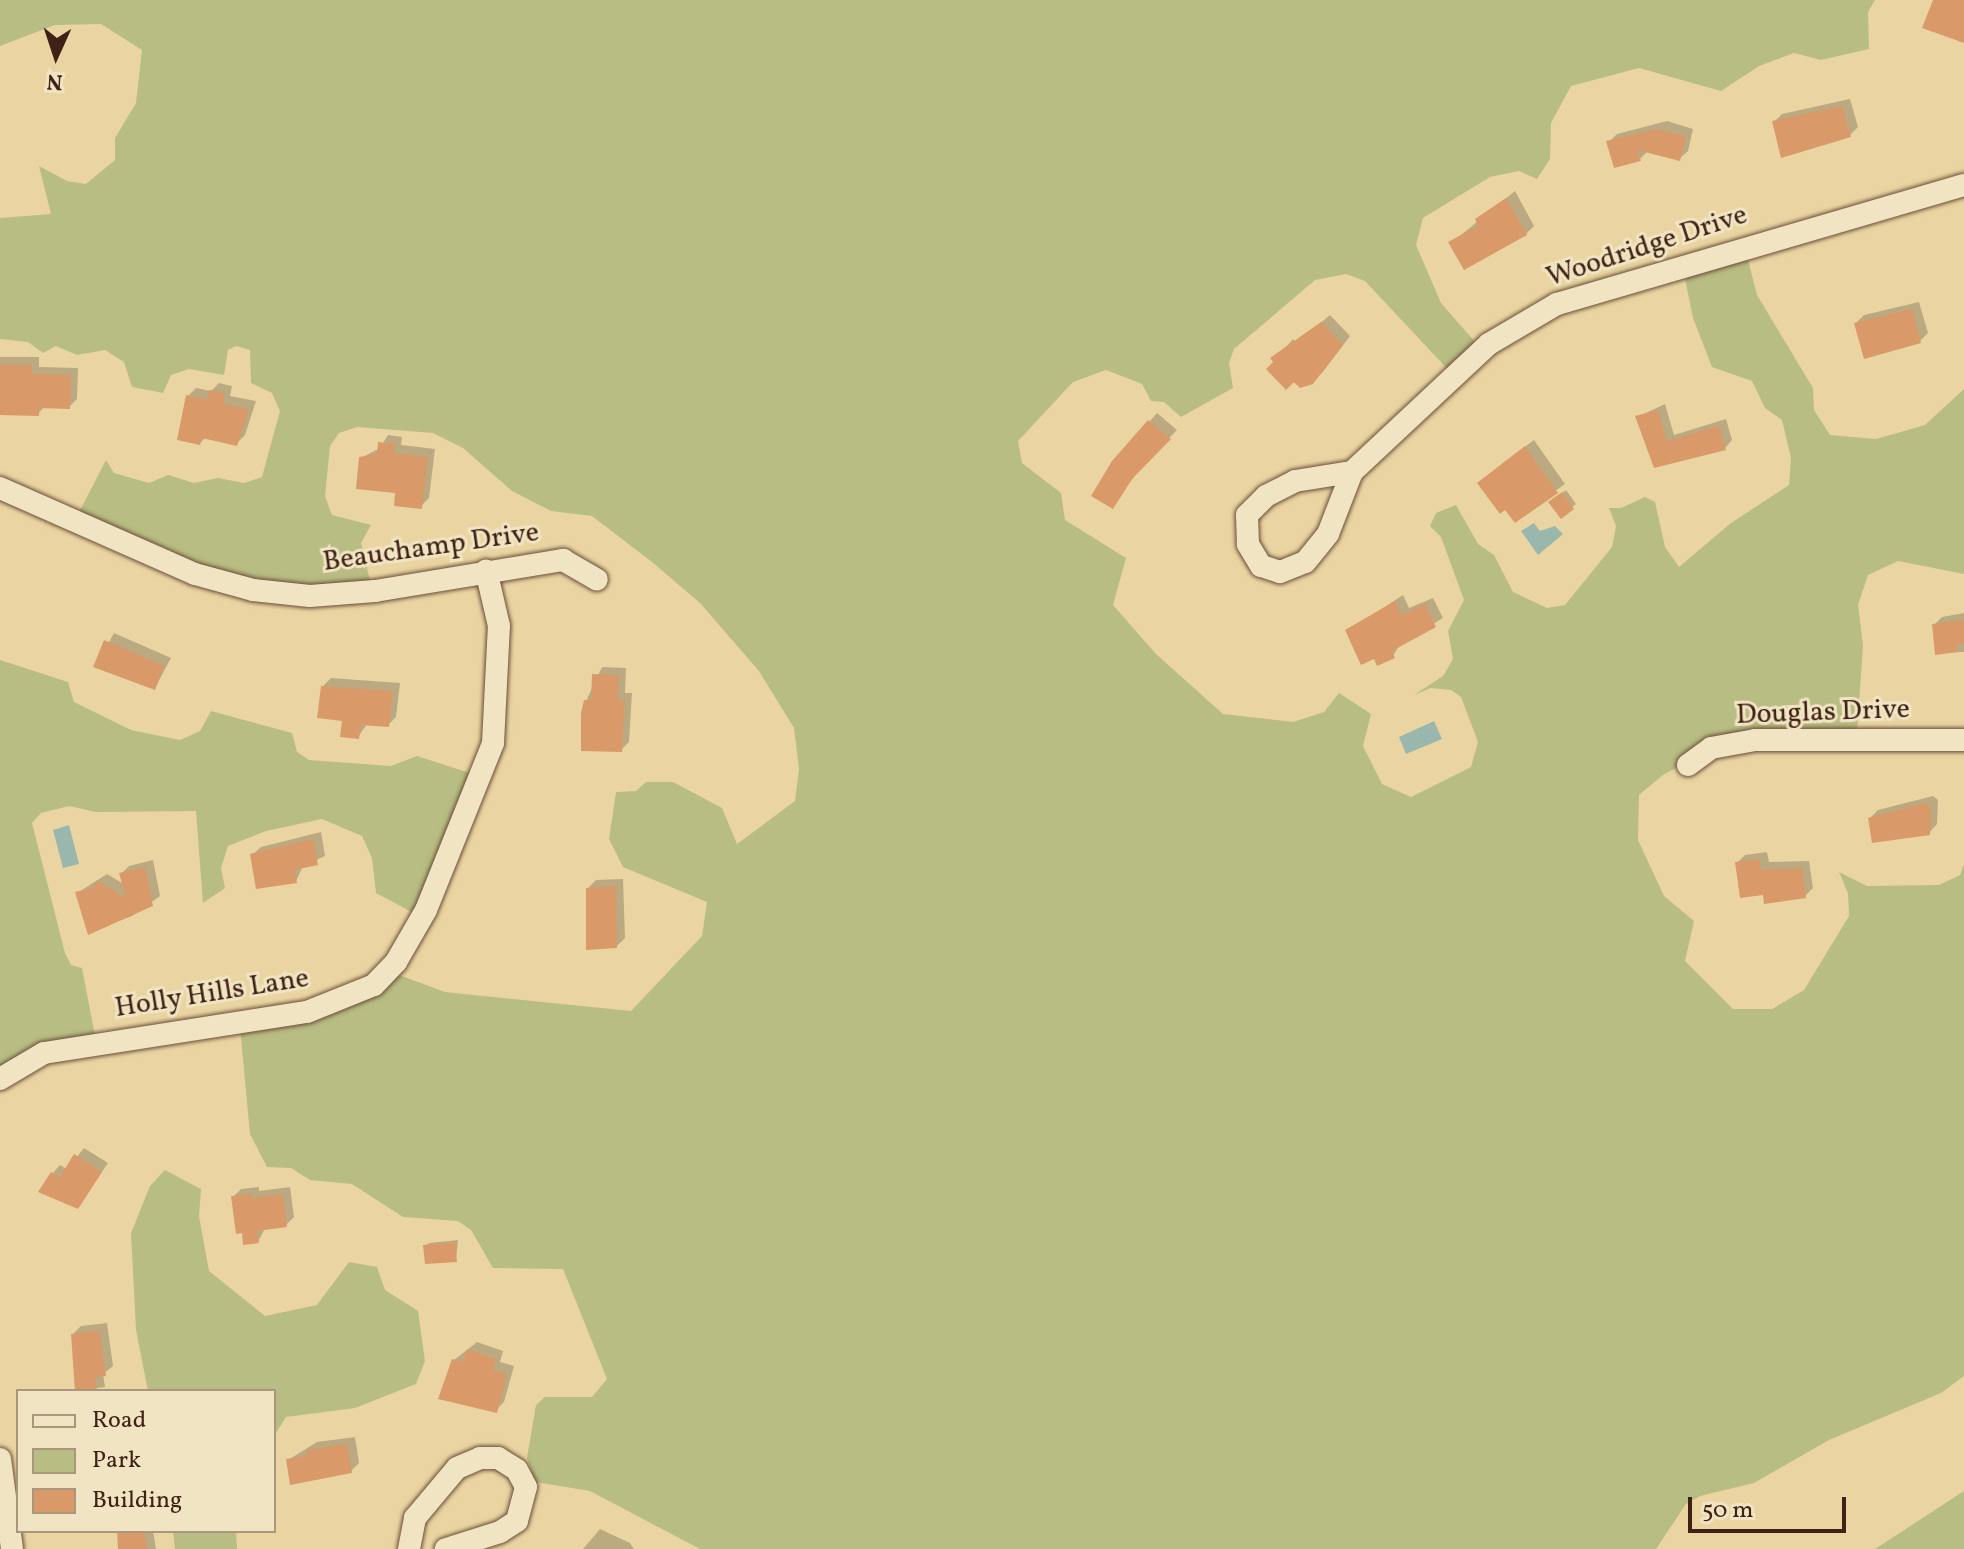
<!DOCTYPE html>
<html>
<head>
<meta charset="utf-8">
<style>
  body { margin:0 }
  #map { position:relative; width:1964px; height:1549px; overflow:hidden; background:#ead5a2; font-family:Vollkorn,serif }
  div>[style] { position:absolute }
  .green>* { inset:0; background:#b8bd83 }
  .water>* { inset:0; background:#99b7ad }
  .shadow>* { inset:0; background:#0003 }
  .building>* { inset:0; background:#d99969 }
  .roads { filter:drop-shadow(0 0 2px #6a4e38) drop-shadow(0 0 2px #6a4e38) }
  .street>* { height:22px; margin:-11px; padding:0 11px; transform-origin:11px; border-radius:11px; background:#f1e4c3 }
  span { translate:-50% -50%; white-space:nowrap; text-align:center; line-height:1.15; -webkit-text-stroke:6px #f1e4c3; paint-order:stroke }
  .street-label { font-size:28px; color:#3f2115 }
  .legend { position:absolute; left:16px; top:1389px; width:260px; height:144px; box-sizing:border-box; background:#f1e4c3; border:2px solid #aa967d; margin:0; padding:10px 14px; list-style:none; font-size:24px; color:#3f2115 }
  .legend li { display:flex; align-items:center; gap:16px; height:40px }
  .legend b { width:40px; border:2px solid #aa967d }
  .north { position:absolute; left:16px; top:16px; width:80px; height:80px; -webkit-text-stroke:6px #f1e4c3; paint-order:stroke; rotate:183deg; font-size:22px; font-weight:700; line-height:32px; text-align:center; color:#3f2115 }
  .north::after { content:''; display:block; margin:auto; width:28px; height:36px; background:#3f2115; clip-path:polygon(50% 0,100% 100%,50% 72%,0 100%) }
  .scale { position:absolute; left:1688px; top:1497px; width:158px; height:36px; box-sizing:border-box; border:4px solid #3f2115; border-top:0; padding-left:10px; font-size:24px; line-height:28px; white-space:nowrap; color:#3f2115; -webkit-text-stroke:6px #f1e4c3; paint-order:stroke }
</style>
</head>
<body>
<div id="map">
  <div class="green">
    <div style="clip-path:polygon(0 0,1875px 0,1868px 12px,1869px 49px,1821px 60px,1794px 53px,1759px 66px,1721px 91px,1639px 68px,1571px 86px,1551px 123px,1550px 159px,1537px 179px,1519px 171px,1490px 177px,1423px 218px,1416px 245px,1441px 303px,1483px 351px,1453px 375px,1365px 281px,1346px 274px,1315px 280px,1234px 349px,1229px 363px,1233px 388px,1181px 417px,1164px 402px,1151px 401px,1142px 384px,1106px 370px,1073px 382px,1018px 441px,1022px 463px,1061px 493px,1065px 520px,1126px 558px,1113px 605px,1156px 654px,1223px 714px,1293px 722px,1324px 712px,1339px 693px,1371px 714px,1363px 746px,1382px 784px,1411px 797px,1471px 767px,1478px 742px,1461px 697px,1451px 690px,1431px 688px,1414px 695px,1443px 676px,1453px 659px,1448px 631px,1464px 600px,1441px 537px,1430px 526px,1436px 513px,1456px 505px,1478px 544px,1494px 555px,1513px 592px,1547px 608px,1565px 605px,1612px 547px,1616px 526px,1609px 508px,1621px 508px,1645px 497px,1655px 502px,1665px 547px,1679px 567px,1731px 523px,1789px 485px,1791px 458px,1782px 420px,1765px 408px,1752px 381px,1712px 367px,1693px 318px,1683px 269px,1746px 252px,1757px 295px,1813px 388px,1814px 410px,1830px 435px,1876px 439px,1925px 425px,1964px 389px,1964px 574px,1898px 561px,1868px 575px,1858px 605px,1863px 646px,1857px 732px,1730px 739px,1663px 775px,1639px 795px,1638px 840px,1664px 896px,1694px 921px,1685px 961px,1733px 1009px,1772px 1009px,1804px 990px,1849px 916px,1848px 893px,1839px 872px,1867px 886px,1939px 885px,1960px 875px,1964px 864px,1964px 1376px,1941px 1393px,1829px 1440px,1754px 1483px,1700px 1496px,1686px 1504px,1656px 1549px,700px 1549px,590px 1491px,535px 1482px,527px 1458px,536px 1405px,545px 1397px,592px 1397px,607px 1379px,563px 1269px,493px 1268px,471px 1230px,458px 1221px,403px 1217px,352px 1184px,310px 1180px,291px 1168px,267px 1167px,250px 1134px,240px 1027px,391px 972px,445px 992px,631px 1011px,702px 936px,707px 902px,623px 867px,609px 839px,616px 792px,636px 791px,646px 782px,673px 782px,722px 808px,737px 844px,795px 801px,799px 769px,794px 728px,759px 671px,700px 603px,652px 562px,592px 516px,551px 511px,512px 491px,463px 448px,433px 433px,357px 427px,339px 433px,330px 446px,325px 496px,332px 515px,371px 525px,361px 543px,371px 585px,259px 594px,74px 522px,106px 460px,114px 473px,149px 483px,168px 475px,194px 483px,218px 478px,244px 483px,262px 477px,280px 411px,272px 393px,251px 383px,250px 350px,236px 346px,228px 350px,224px 375px,189px 369px,171px 375px,163px 393px,132px 387px,124px 362px,105px 350px,77px 355px,56px 346px,43px 353px,28px 342px,0 339px,0 218px,51px 214px,39px 166px,67px 181px,86px 184px,115px 160px,115px 138px,136px 103px,142px 50px,101px 24px,55px 25px,0 46px)"></div>
    <div style="clip-path:polygon(0 660px,68px 682px,74px 702px,131px 730px,180px 740px,200px 731px,211px 711px,292px 733px,297px 752px,309px 760px,391px 766px,417px 756px,479px 776px,421px 917px,376px 893px,372px 858px,362px 836px,322px 819px,266px 831px,228px 846px,221px 868px,225px 888px,203px 903px,196px 811px,96px 812px,69px 806px,41px 813px,32px 823px,65px 953px,71px 965px,82px 968px,96px 1041px,0 1081px)"></div>
    <div style="clip-path:polygon(165px 1170px,201px 1189px,199px 1216px,209px 1271px,265px 1316px,317px 1305px,349px 1262px,377px 1267px,385px 1290px,418px 1311px,425px 1361px,416px 1384px,355px 1408px,286px 1417px,274px 1436px,274px 1391px,148px 1391px,136px 1330px,131px 1233px,150px 1186px)"></div>
    <div style="clip-path:polygon(1964px 1491px,1964px 1549px,1874px 1549px,1875px 1549px)"></div>
    <div style="clip-path:polygon(173px 1531px,236px 1531px,237px 1549px,175px 1549px)"></div>
  </div>
  <div class="water">
    <div style="clip-path:polygon(1534px 523px,1540px 531px,1555px 526px,1563px 534px,1538px 555px,1521px 531px)"></div>
    <div style="clip-path:polygon(1434px 721px,1442px 739px,1406px 754px,1399px 737px)"></div>
    <div style="clip-path:polygon(69px 825px,79px 864px,63px 868px,53px 830px)"></div>
  </div>
  <div class="shadow">
    <div style="clip-path:polygon(1850px 99px,1858px 127px,1850px 135px,1774px 122px,1782px 114px)"></div>
    <div style="clip-path:polygon(1667px 121px,1693px 129px,1688px 151px,1679px 159px,1648px 151px,1640px 159px,1609px 142px,1617px 134px)"></div>
    <div style="clip-path:polygon(1515px 191px,1534px 226px,1526px 234px,1451px 243px)"></div>
    <div style="clip-path:polygon(1919px 302px,1928px 333px,1920px 341px,1856px 323px,1864px 315px)"></div>
    <div style="clip-path:polygon(1330px 315px,1350px 336px,1322px 373px,1300px 386px,1268px 369px,1293px 339px,1296px 343px)"></div>
    <div style="clip-path:polygon(0 357px,39px 357px,39px 367px,78px 368px,77px 399px,69px 407px,45px 406px,38px 414px,0 413px)"></div>
    <div style="clip-path:polygon(219px 383px,232px 386px,230px 396px,256px 401px,245px 435px,237px 443px,206px 437px,200px 443px,188px 396px,196px 388px,211px 391px)"></div>
    <div style="clip-path:polygon(1665px 404px,1674px 435px,1726px 419px,1732px 440px,1725px 448px,1655px 466px,1637px 417px)"></div>
    <div style="clip-path:polygon(1157px 413px,1177px 430px,1140px 468px,1113px 506px,1113px 462px)"></div>
    <div style="clip-path:polygon(388px 435px,402px 437px,401px 445px,435px 449px,429px 498px,421px 506px,361px 458px,380px 448px)"></div>
    <div style="clip-path:polygon(1534px 440px,1565px 484px,1515px 520px,1488px 475px)"></div>
    <div style="clip-path:polygon(1566px 490px,1576px 504px,1561px 516px,1554px 499px)"></div>
    <div style="clip-path:polygon(1403px 595px,1409px 608px,1433px 598px,1443px 618px,1400px 644px,1393px 656px,1348px 631px)"></div>
    <div style="clip-path:polygon(1964px 613px,1964px 652px,1937px 653px,1934px 625px,1942px 617px)"></div>
    <div style="clip-path:polygon(114px 633px,171px 658px,155px 688px,96px 666px)"></div>
    <div style="clip-path:polygon(602px 667px,626px 668px,625px 693px,632px 693px,629px 742px,621px 750px,586px 701px)"></div>
    <div style="clip-path:polygon(331px 678px,400px 683px,396px 717px,388px 725px,367px 724px,358px 737px,323px 686px)"></div>
    <div style="clip-path:polygon(1933px 796px,1938px 800px,1937px 824px,1929px 833px,1870px 818px,1878px 810px)"></div>
    <div style="clip-path:polygon(321px 832px,325px 856px,303px 866px,296px 881px,252px 855px,261px 847px)"></div>
    <div style="clip-path:polygon(1767px 852px,1769px 862px,1809px 861px,1813px 888px,1805px 896px,1737px 863px,1745px 855px)"></div>
    <div style="clip-path:polygon(153px 860px,160px 896px,132px 916px,89px 932px,77px 893px,107px 874px,124px 884px,121px 874px,129px 866px)"></div>
    <div style="clip-path:polygon(623px 879px,625px 938px,617px 946px,588px 888px,596px 880px)"></div>
    <div style="clip-path:polygon(84px 1148px,108px 1163px,78px 1207px,53px 1173px,60px 1165px,67px 1169px)"></div>
    <div style="clip-path:polygon(259px 1187px,259px 1191px,290px 1187px,294px 1217px,286px 1225px,265px 1228px,258px 1242px,233px 1197px,241px 1189px)"></div>
    <div style="clip-path:polygon(458px 1240px,456px 1260px,425px 1246px,429px 1243px)"></div>
    <div style="clip-path:polygon(107px 1323px,113px 1366px,103px 1374px,105px 1387px,75px 1391px,73px 1334px,81px 1326px)"></div>
    <div style="clip-path:polygon(477px 1342px,503px 1351px,500px 1362px,514px 1366px,504px 1402px,496px 1410px,454px 1360px)"></div>
    <div style="clip-path:polygon(355px 1437px,359px 1463px,351px 1471px,288px 1460px,317px 1442px)"></div>
    <div style="clip-path:polygon(600px 1529px,630px 1543px,634px 1549px,583px 1549px)"></div>
    <div style="clip-path:polygon(119px 1531px,153px 1531px,156px 1549px,121px 1549px)"></div>
  </div>
  <div class="building">
    <div style="clip-path:polygon(1933px 0,1964px 0,1964px 43px,1922px 28px)"></div>
    <div style="clip-path:polygon(1842px 106px,1851px 137px,1781px 158px,1772px 121px)"></div>
    <div style="clip-path:polygon(1657px 129px,1686px 136px,1680px 161px,1637px 150px,1641px 161px,1614px 168px,1606px 141px)"></div>
    <div style="clip-path:polygon(1506px 198px,1527px 235px,1464px 270px,1448px 242px,1478px 226px,1475px 219px)"></div>
    <div style="clip-path:polygon(1912px 309px,1921px 343px,1864px 359px,1854px 323px)"></div>
    <div style="clip-path:polygon(1321px 322px,1343px 345px,1313px 384px,1300px 388px,1294px 382px,1286px 390px,1266px 369px,1273px 362px,1270px 358px)"></div>
    <div style="clip-path:polygon(0 365px,32px 365px,31px 374px,71px 375px,70px 409px,39px 408px,39px 416px,0 415px)"></div>
    <div style="clip-path:polygon(209px 390px,225px 393px,223px 404px,249px 409px,237px 446px,202px 438px,200px 445px,177px 440px,186px 395px,207px 400px)"></div>
    <div style="clip-path:polygon(1658px 410px,1667px 441px,1719px 426px,1726px 450px,1654px 468px,1635px 416px)"></div>
    <div style="clip-path:polygon(1148px 420px,1171px 439px,1132px 479px,1113px 509px,1091px 496px,1112px 461px)"></div>
    <div style="clip-path:polygon(378px 442px,395px 444px,394px 453px,428px 457px,422px 509px,394px 506px,395px 493px,356px 489px,359px 457px,377px 454px)"></div>
    <div style="clip-path:polygon(1525px 446px,1558px 493px,1515px 523px,1505px 510px,1500px 514px,1477px 483px)"></div>
    <div style="clip-path:polygon(1562px 492px,1574px 509px,1561px 519px,1548px 502px)"></div>
    <div style="clip-path:polygon(1395px 601px,1401px 615px,1425px 604px,1436px 627px,1392px 651px,1395px 658px,1377px 666px,1374px 659px,1361px 665px,1345px 630px)"></div>
    <div style="clip-path:polygon(1964px 620px,1964px 643px,1956px 646px,1957px 652px,1935px 655px,1932px 624px)"></div>
    <div style="clip-path:polygon(104px 640px,164px 666px,155px 690px,93px 667px)"></div>
    <div style="clip-path:polygon(592px 674px,619px 675px,618px 700px,625px 700px,622px 752px,581px 751px,581px 713px,584px 700px,591px 700px)"></div>
    <div style="clip-path:polygon(321px 686px,393px 691px,389px 727px,361px 725px,359px 739px,340px 737px,342px 721px,317px 718px)"></div>
    <div style="clip-path:polygon(1924px 803px,1931px 808px,1930px 835px,1872px 843px,1868px 818px)"></div>
    <div style="clip-path:polygon(313px 839px,318px 865px,294px 870px,297px 883px,256px 889px,250px 854px)"></div>
    <div style="clip-path:polygon(1760px 859px,1761px 870px,1802px 868px,1806px 898px,1764px 904px,1763px 895px,1740px 898px,1735px 862px)"></div>
    <div style="clip-path:polygon(145px 867px,153px 906px,88px 935px,75px 892px,93px 888px,97px 881px,126px 898px,119px 873px)"></div>
    <div style="clip-path:polygon(616px 886px,617px 948px,586px 950px,586px 888px)"></div>
    <div style="clip-path:polygon(74px 1154px,102px 1172px,78px 1209px,38px 1192px,51px 1172px,60px 1177px)"></div>
    <div style="clip-path:polygon(251px 1194px,252px 1198px,283px 1194px,287px 1227px,257px 1231px,259px 1243px,243px 1245px,242px 1233px,236px 1234px,231px 1196px)"></div>
    <div style="clip-path:polygon(455px 1242px,457px 1262px,425px 1264px,423px 1245px)"></div>
    <div style="clip-path:polygon(99px 1330px,106px 1376px,95px 1377px,97px 1391px,75px 1391px,71px 1334px)"></div>
    <div style="clip-path:polygon(467px 1349px,496px 1359px,493px 1370px,507px 1374px,497px 1413px,438px 1399px,452px 1359px,463px 1362px)"></div>
    <div style="clip-path:polygon(347px 1444px,352px 1473px,290px 1485px,286px 1459px,307px 1456px,306px 1450px)"></div>
    <div style="clip-path:polygon(117px 1531px,144px 1531px,147px 1549px,118px 1549px)"></div>
  </div>
  <div class="roads">
    <div class="street">
      <div style="left:1352px;top:472px;width:187px;rotate:-43.1deg"></div>
      <div style="left:1489px;top:344px;width:79px;rotate:-30.5deg"></div>
      <div style="left:1557px;top:304px;width:424px;rotate:-16.3deg"></div>
      <div style="left:1352px;top:472px;width:66px;rotate:111.2deg"></div>
      <div style="left:1328px;top:534px;width:36px;rotate:129deg"></div>
      <div style="left:1305px;top:562px;width:27px;rotate:158deg"></div>
      <div style="left:1280px;top:572px;width:20px;rotate:-162deg"></div>
      <div style="left:1261px;top:566px;width:26px;rotate:-121deg"></div>
      <div style="left:1248px;top:544px;width:29px;rotate:-92deg"></div>
      <div style="left:1247px;top:515px;width:27px;rotate:-45deg"></div>
      <div style="left:1266px;top:496px;width:33px;rotate:-27deg"></div>
      <div style="left:1295px;top:481px;width:58px;rotate:-9deg"></div>
      <div style="left:0;top:488px;width:213px;rotate:23.8deg"></div>
      <div style="left:195px;top:574px;width:60px;rotate:15.4deg"></div>
      <div style="left:253px;top:590px;width:57px;rotate:6deg"></div>
      <div style="left:310px;top:596px;width:65px;rotate:-4.4deg"></div>
      <div style="left:375px;top:591px;width:191px;rotate:-9.4deg"></div>
      <div style="left:563px;top:560px;width:39px;rotate:30deg"></div>
      <div style="left:1688px;top:765px;width:29px;rotate:-36deg"></div>
      <div style="left:1711px;top:748px;width:45px;rotate:-10.3deg"></div>
      <div style="left:1755px;top:740px;width:209px"></div>
      <div style="left:0;top:1079px;width:51px;rotate:-30.6deg"></div>
      <div style="left:44px;top:1053px;width:266px;rotate:-8.9deg"></div>
      <div style="left:307px;top:1012px;width:72px;rotate:-21.9deg"></div>
      <div style="left:374px;top:985px;width:32px;rotate:-46deg"></div>
      <div style="left:396px;top:962px;width:60px;rotate:-60deg"></div>
      <div style="left:426px;top:910px;width:180px;rotate:-68.1deg"></div>
      <div style="left:493px;top:743px;width:117px;rotate:-87.1deg"></div>
      <div style="left:499px;top:626px;width:57px;rotate:-103.1deg"></div>
      <div style="left:0;top:1459px;width:91px;rotate:82.4deg"></div>
      <div style="left:409px;top:1549px;width:32px;rotate:-79deg"></div>
      <div style="left:415px;top:1518px;width:65px;rotate:-50deg"></div>
      <div style="left:457px;top:1468px;width:25px;rotate:-23deg"></div>
      <div style="left:480px;top:1458px;width:18px"></div>
      <div style="left:498px;top:1458px;width:22px;rotate:32deg"></div>
      <div style="left:517px;top:1470px;width:19px;rotate:62deg"></div>
      <div style="left:526px;top:1487px;width:35px;rotate:105deg"></div>
      <div style="left:517px;top:1521px;width:20px;rotate:147deg"></div>
      <div style="left:500px;top:1532px;width:57px;rotate:162.5deg"></div>
    </div>
  </div>
  <div class="street-label">
    <span style="left:1647px;top:247px;rotate:-18deg">Woodridge Drive</span>
    <span style="left:431px;top:548px;rotate:-8deg">Beauchamp Drive</span>
    <span style="left:1823px;top:713px;rotate:-2deg">Douglas Drive</span>
    <span style="left:212px;top:994px;rotate:-9deg">Holly Hills Lane</span>
  </div>
  <ul class="legend">
  <li><b style="height:10px;background:#f1e4c3"></b>Road</li>
  <li><b style="height:22px;background:#b8bd83"></b>Park</li>
  <li><b style="height:22px;background:#d99969"></b>Building</li>
  </ul>
  <div class="north">N</div>
  <div class="scale">50 m</div>
</div>
</body>
</html>
